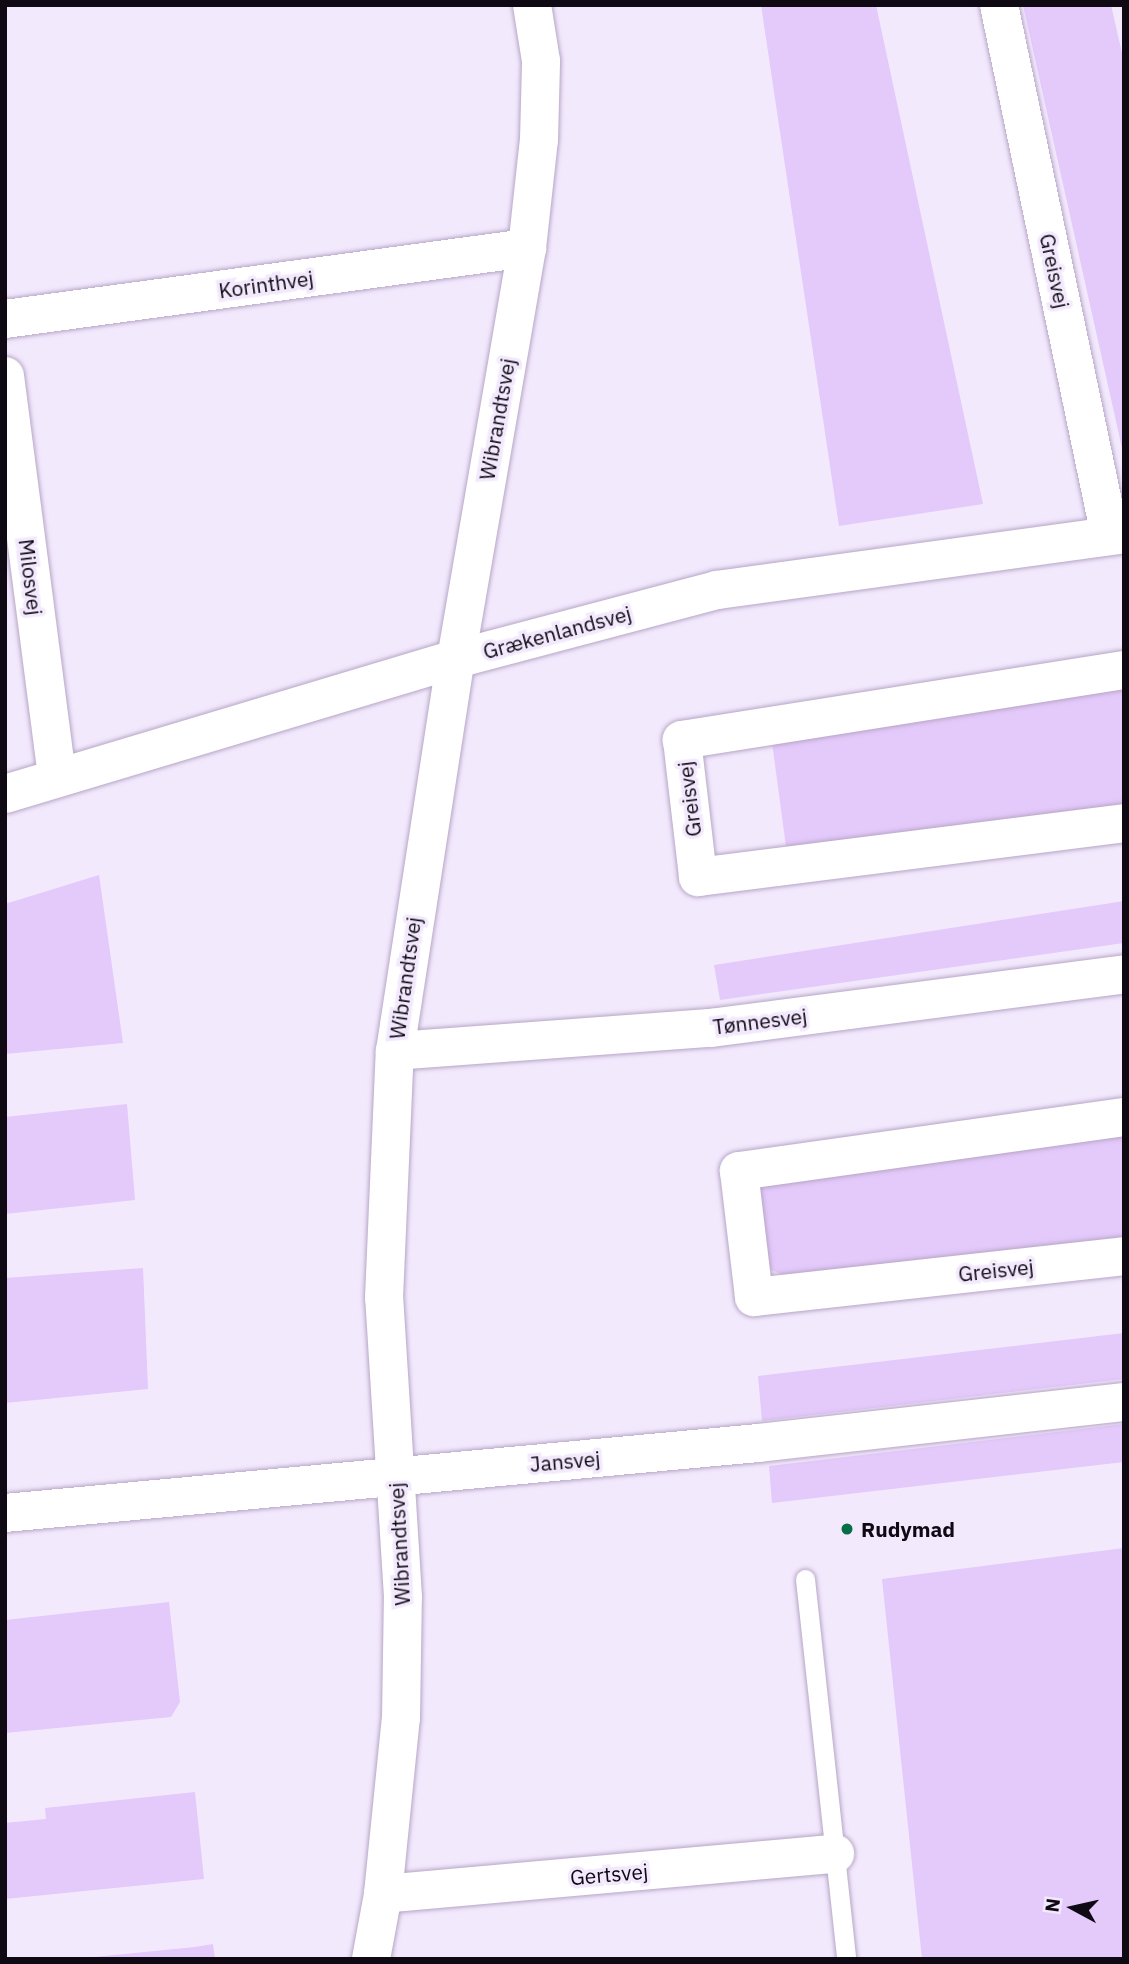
<!DOCTYPE html>
<html>
<head>
<meta charset="utf-8">
<style>
  body { margin:0 }
  #map { position:relative; width:1129px; height:1964px; overflow:hidden; background:#f3e9fd; font-family:"IBM Plex Sans",sans-serif }
  div>[style] { position:absolute }
  .green>* { inset:0; background:#e4c9fb }
  .roads { filter:drop-shadow(0 0 2px #b7a6c6) drop-shadow(0 0 2px #b7a6c6) }
  .service>* { height:19px; margin:-9.5px; padding:0 9.5px; transform-origin:9.5px; border-radius:9.5px; background:#fff }
  .minor>* { height:38px; margin:-19px; padding:0 19px; transform-origin:19px; border-radius:19px; background:#fff }
  .dots>* { width:19px; height:19px; translate:-50% -50%; box-sizing:border-box; border:4px solid #f3e9fd; border-radius:50% }
  span { translate:-50% -50%; white-space:nowrap; text-align:center; line-height:1.15; -webkit-text-stroke:7px #f3e9fd; paint-order:stroke }
  .street-label { font-size:21px; color:#0f0914 }
  .poi-label { font-size:21px; color:#0f0914; font-weight:700 }
  .left { translate:0 -50%; text-align:left }
  .frame { position:absolute; inset:0; border:7px solid #0f0914; pointer-events:none }
  .north { position:absolute; left:1038px; top:1873px; width:70px; height:70px; -webkit-text-stroke:5px #f3e9fd; paint-order:stroke; rotate:278deg; font-size:19px; font-weight:700; line-height:28px; text-align:center; color:#0f0914 }
  .north::after { content:''; display:block; margin:auto; width:24px; height:32px; background:#0f0914; clip-path:polygon(50% 0,100% 100%,50% 72%,0 100%) }
</style>
</head>
<body>
<div id="map">
  <div class="green">
    <div style="clip-path:polygon(761px 5px,876px 5px,983px 504px,839px 526px)"></div>
    <div style="clip-path:polygon(1023px 5px,1111px 5px,1124px 62px,1124px 457px)"></div>
    <div style="clip-path:polygon(1124px 687px,1124px 804px,787px 854px,771px 735px)"></div>
    <div style="clip-path:polygon(99px 875px,123px 1043px,5px 1054px,5px 904px)"></div>
    <div style="clip-path:polygon(1124px 901px,1124px 943px,720px 1000px,714px 965px)"></div>
    <div style="clip-path:polygon(127px 1104px,135px 1200px,5px 1214px,5px 1117px)"></div>
    <div style="clip-path:polygon(1124px 1125px,1124px 1237px,783px 1275px,767px 1268px,760px 1183px)"></div>
    <div style="clip-path:polygon(143px 1268px,148px 1389px,5px 1403px,5px 1278px)"></div>
    <div style="clip-path:polygon(1124px 1333px,1124px 1379px,762px 1421px,758px 1376px)"></div>
    <div style="clip-path:polygon(1124px 1424px,1124px 1462px,772px 1503px,769px 1466px)"></div>
    <div style="clip-path:polygon(1124px 1548px,1124px 1959px,922px 1959px,882px 1579px)"></div>
    <div style="clip-path:polygon(169px 1602px,180px 1702px,171px 1717px,5px 1733px,5px 1620px)"></div>
    <div style="clip-path:polygon(195px 1792px,204px 1879px,5px 1899px,5px 1823px,46px 1819px,45px 1808px)"></div>
    <div style="clip-path:polygon(213px 1944px,215px 1959px,74px 1959px,195px 1947px)"></div>
  </div>
  <div class="roads">
    <div class="service">
      <div style="left:805px;top:1579px;width:382px;rotate:83.8deg"></div>
    </div>
    <div class="minor">
      <div style="left:999px;top:5px;width:542px;rotate:78.19deg"></div>
      <div style="left:5px;top:319px;width:527px;rotate:-7.75deg"></div>
      <div style="left:5px;top:376px;width:405px;rotate:82.6deg"></div>
      <div style="left:1124px;top:670px;width:448px;rotate:171deg"></div>
      <div style="left:682px;top:740px;width:138px;rotate:83.3deg"></div>
      <div style="left:698px;top:877px;width:429px;rotate:-7.2deg"></div>
      <div style="left:5px;top:794px;width:471px;rotate:-16.7deg"></div>
      <div style="left:456px;top:659px;width:270px;rotate:-14.8deg"></div>
      <div style="left:717px;top:590px;width:411px;rotate:-7.8deg"></div>
      <div style="left:395px;top:1051px;width:317px;rotate:-4.2deg"></div>
      <div style="left:711px;top:1028px;width:417px;rotate:-7.4deg"></div>
      <div style="left:1124px;top:1117px;width:389px;rotate:172deg"></div>
      <div style="left:739px;top:1171px;width:127px;rotate:83.2deg"></div>
      <div style="left:754px;top:1297px;width:372px;rotate:-6.3deg"></div>
      <div style="left:5px;top:1513px;width:756px;rotate:-5.31deg"></div>
      <div style="left:758px;top:1443px;width:368px;rotate:-6.4deg"></div>
      <div style="left:383px;top:1894px;width:454px;rotate:-5.1deg"></div>
      <div style="left:371px;top:1959px;width:66px;rotate:-79.5deg"></div>
      <div style="left:383px;top:1894px;width:177px;rotate:-84.2deg"></div>
      <div style="left:401px;top:1718px;width:121px;rotate:-89.1deg"></div>
      <div style="left:403px;top:1597px;width:300px;rotate:-93.6deg"></div>
      <div style="left:384px;top:1298px;width:247px;rotate:-87.5deg"></div>
      <div style="left:395px;top:1051px;width:397px;rotate:-81.2deg"></div>
      <div style="left:456px;top:659px;width:417px;rotate:-80.2deg"></div>
      <div style="left:527px;top:248px;width:109px;rotate:-83.7deg"></div>
      <div style="left:539px;top:140px;width:79px;rotate:-88.5deg"></div>
      <div style="left:541px;top:61px;width:57px;rotate:-99.1deg"></div>
    </div>
  </div>
  <div class="dots">
    <div style="left:847px;top:1529px;background:#046f47"></div>
  </div>
  <div class="street-label">
    <span style="left:1055px;top:271px;rotate:78deg">Greisvej</span>
    <span style="left:266px;top:284px;rotate:-8deg">Korinthvej</span>
    <span style="left:497px;top:419px;rotate:-80deg">Wibrandtsvej</span>
    <span style="left:31px;top:577px;rotate:83deg">Milosvej</span>
    <span style="left:557px;top:632px;rotate:-15deg">Grækenlandsvej</span>
    <span style="left:689px;top:799px;rotate:-97deg">Greisvej</span>
    <span style="left:405px;top:978px;rotate:-82deg">Wibrandtsvej</span>
    <span style="left:760px;top:1021px;rotate:-7deg">Tønnesvej</span>
    <span style="left:996px;top:1270px;rotate:-6deg">Greisvej</span>
    <span style="left:565px;top:1461px;rotate:-5deg">Jansvej</span>
    <span style="left:399px;top:1544px;rotate:-93deg">Wibrandtsvej</span>
    <span style="left:609px;top:1874px;rotate:-5deg">Gertsvej</span>
  </div>
  <div class="poi-label">
    <span class="left" style="left:861px;top:1529px">Rudymad</span>
  </div>
  <div class="frame"></div>
  <div class="north">N</div>
</div>
</body>
</html>
